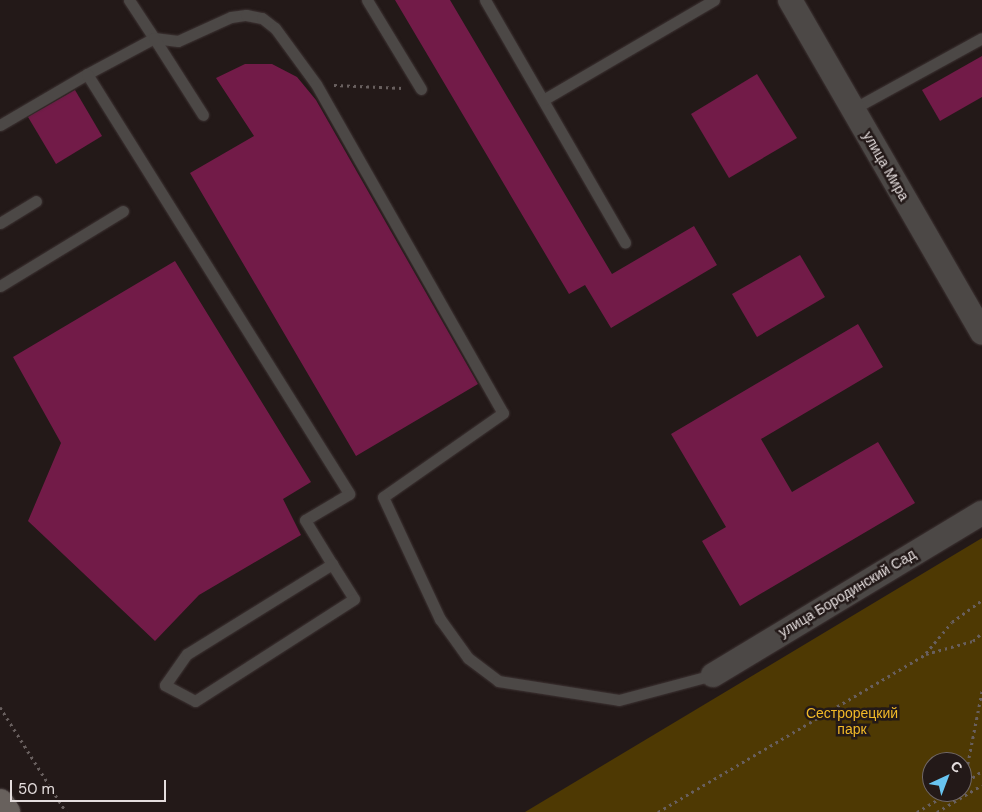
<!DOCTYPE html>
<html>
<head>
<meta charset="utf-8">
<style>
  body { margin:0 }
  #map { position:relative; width:982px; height:812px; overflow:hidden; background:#231918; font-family:"DM Sans",sans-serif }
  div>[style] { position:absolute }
  .green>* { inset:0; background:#4e3903 }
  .building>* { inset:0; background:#721b48 }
  .path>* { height:3px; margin-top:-1.5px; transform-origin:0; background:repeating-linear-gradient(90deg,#685f5e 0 2.5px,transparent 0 6.5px) }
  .roads { filter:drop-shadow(0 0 1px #3e3434) drop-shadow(0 0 1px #3e3434) }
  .lane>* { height:11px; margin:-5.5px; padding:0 5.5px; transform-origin:5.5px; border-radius:5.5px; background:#4c4846 }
  .street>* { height:24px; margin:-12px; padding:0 12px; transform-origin:12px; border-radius:12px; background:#4c4846 }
  .secondary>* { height:28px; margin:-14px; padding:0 14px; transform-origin:14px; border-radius:14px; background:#68615d }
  span { translate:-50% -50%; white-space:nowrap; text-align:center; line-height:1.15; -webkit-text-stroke:5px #231918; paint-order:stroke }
  .street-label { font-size:14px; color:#e4dddd }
  .park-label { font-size:14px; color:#f2b928 }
  .north { position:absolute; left:922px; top:752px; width:50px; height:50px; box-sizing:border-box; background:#231918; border:1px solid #706767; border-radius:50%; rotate:43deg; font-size:14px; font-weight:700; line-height:20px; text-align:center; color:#e4dddd }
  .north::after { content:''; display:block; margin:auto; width:18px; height:22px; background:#68c4f0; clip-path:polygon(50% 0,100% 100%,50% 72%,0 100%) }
  .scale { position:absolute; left:10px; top:780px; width:156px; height:22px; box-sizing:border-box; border:2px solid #e4dddd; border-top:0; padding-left:6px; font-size:15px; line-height:18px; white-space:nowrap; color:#e4dddd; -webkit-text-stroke:4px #231918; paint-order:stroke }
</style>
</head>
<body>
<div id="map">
  <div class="green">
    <div style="clip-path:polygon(evenodd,982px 538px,982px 812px,525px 812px,982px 538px,932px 762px,962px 762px,962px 792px,932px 792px,932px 762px)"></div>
  </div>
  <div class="building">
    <div style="clip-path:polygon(395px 0,450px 0,612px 274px,694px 226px,717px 265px,611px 328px,585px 285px,569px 294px)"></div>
    <div style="clip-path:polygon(982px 56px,982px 97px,940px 121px,922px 90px)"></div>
    <div style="clip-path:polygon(245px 64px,272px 64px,297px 77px,316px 100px,478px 384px,356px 456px,190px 173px,254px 136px,216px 78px)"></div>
    <div style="clip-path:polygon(757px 74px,797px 138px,729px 178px,691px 114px)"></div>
    <div style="clip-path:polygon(75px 90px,102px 136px,56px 164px,28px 117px)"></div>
    <div style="clip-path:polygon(800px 255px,825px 297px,757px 337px,732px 294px)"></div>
    <div style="clip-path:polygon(175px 261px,311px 482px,283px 499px,301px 535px,199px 595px,155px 641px,28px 521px,61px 443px,13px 357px)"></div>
    <div style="clip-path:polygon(858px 324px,883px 367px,761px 439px,792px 492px,878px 442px,915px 503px,740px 606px,702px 541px,726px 527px,671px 434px)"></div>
  </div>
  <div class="path">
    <div style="left:334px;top:85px;width:69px;rotate:2.5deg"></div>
    <div style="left:926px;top:653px;width:40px;rotate:-50deg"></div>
    <div style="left:952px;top:622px;width:37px;rotate:-36deg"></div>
    <div style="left:0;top:707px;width:124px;rotate:57.8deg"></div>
    <div style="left:964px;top:783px;width:94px;rotate:-78.9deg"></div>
    <div style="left:962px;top:785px;width:24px;rotate:-35deg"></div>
    <div style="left:658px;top:812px;width:311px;rotate:-30.5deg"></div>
    <div style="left:926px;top:654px;width:49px;rotate:-15.5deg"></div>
    <div style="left:973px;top:641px;width:12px;rotate:-42deg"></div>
    <div style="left:917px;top:812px;width:39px;rotate:-31deg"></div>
    <div style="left:937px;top:812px;width:52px;rotate:-31deg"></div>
  </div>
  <div class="roads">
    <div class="lane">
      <div style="left:129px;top:0;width:45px;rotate:56.7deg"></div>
      <div style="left:154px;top:38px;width:24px;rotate:7deg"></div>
      <div style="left:178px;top:41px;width:58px;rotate:-24.4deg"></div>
      <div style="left:231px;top:17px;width:15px;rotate:-8deg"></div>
      <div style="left:246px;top:15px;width:16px;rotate:11deg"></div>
      <div style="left:262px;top:18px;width:16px;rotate:38deg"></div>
      <div style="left:275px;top:28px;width:69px;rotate:53.8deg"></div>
      <div style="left:316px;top:84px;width:378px;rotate:60.4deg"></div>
      <div style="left:503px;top:413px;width:146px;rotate:145deg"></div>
      <div style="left:383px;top:497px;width:135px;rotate:65deg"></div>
      <div style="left:440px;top:619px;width:48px;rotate:54.3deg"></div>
      <div style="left:468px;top:658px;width:38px;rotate:37deg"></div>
      <div style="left:498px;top:681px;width:122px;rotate:8.9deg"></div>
      <div style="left:619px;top:700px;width:97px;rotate:-14.9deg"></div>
      <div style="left:367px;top:0;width:104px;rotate:58.8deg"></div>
      <div style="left:485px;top:0;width:280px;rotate:60deg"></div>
      <div style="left:87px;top:74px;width:76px;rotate:-28.2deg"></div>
      <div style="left:154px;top:38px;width:91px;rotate:57.5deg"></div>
      <div style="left:543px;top:100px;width:198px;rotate:-30.3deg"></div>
      <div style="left:853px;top:109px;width:147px;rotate:-28.8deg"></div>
      <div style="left:0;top:125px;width:101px;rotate:-30.4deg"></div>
      <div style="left:87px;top:74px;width:495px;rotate:58deg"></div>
      <div style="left:349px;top:494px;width:51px;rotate:149.4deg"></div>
      <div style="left:305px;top:520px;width:52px;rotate:58.5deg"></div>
      <div style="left:332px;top:564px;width:41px;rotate:57.8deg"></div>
      <div style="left:354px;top:599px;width:189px;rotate:147.3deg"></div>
      <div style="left:195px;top:701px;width:34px;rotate:-152deg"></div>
      <div style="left:165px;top:685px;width:38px;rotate:-55deg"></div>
      <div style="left:187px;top:654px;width:171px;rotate:-31.8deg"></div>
      <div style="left:0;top:223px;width:42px;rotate:-31.4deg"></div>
      <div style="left:0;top:286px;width:144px;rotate:-31.4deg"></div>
    </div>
    <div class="street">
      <div style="left:790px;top:0;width:384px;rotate:60deg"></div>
      <div style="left:713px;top:675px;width:314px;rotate:-31.1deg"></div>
    </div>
    <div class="secondary">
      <div style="left:0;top:803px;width:11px;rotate:56deg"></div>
    </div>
  </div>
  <div class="street-label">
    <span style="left:886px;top:166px;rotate:60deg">улица Мира</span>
    <span style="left:847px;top:593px;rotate:-31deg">улица Бородинский Сад</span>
  </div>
  <div class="park-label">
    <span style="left:852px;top:721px">Сестрорецкий<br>парк</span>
  </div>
  <div class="north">С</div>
  <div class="scale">50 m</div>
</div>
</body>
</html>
